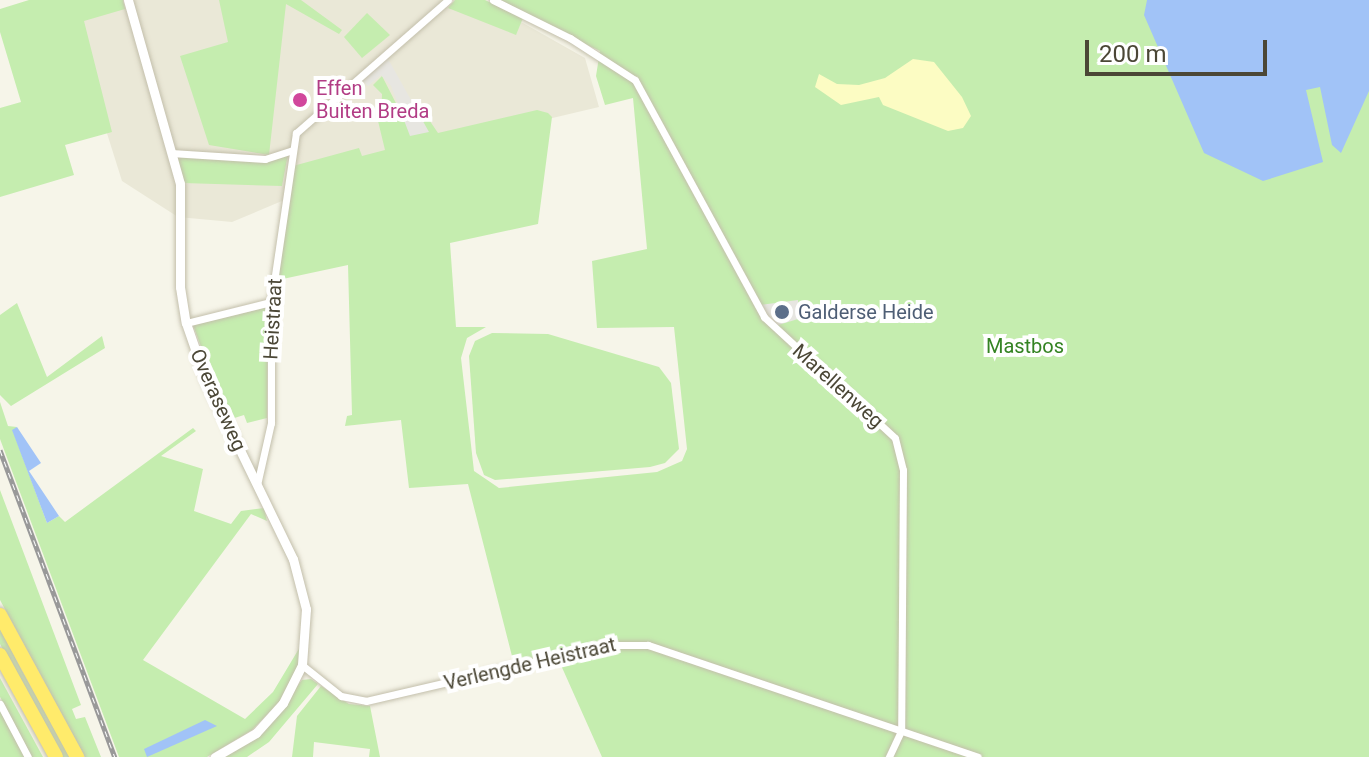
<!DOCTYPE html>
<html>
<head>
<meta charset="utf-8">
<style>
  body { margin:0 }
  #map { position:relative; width:1369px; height:757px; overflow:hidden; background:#f6f5e9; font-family:Roboto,sans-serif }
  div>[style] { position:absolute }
  .residential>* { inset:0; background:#eae8d7 }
  .green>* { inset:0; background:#c5edaf }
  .sand>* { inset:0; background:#fcfcc3 }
  .parking>* { inset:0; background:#e7e6e1 }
  .water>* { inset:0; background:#a1c3f7 }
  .roads { filter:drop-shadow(0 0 2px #c3bfab) drop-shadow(0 0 2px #c3bfab) }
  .minor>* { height:7px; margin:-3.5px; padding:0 3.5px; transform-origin:3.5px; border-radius:3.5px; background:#fff }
  .tertiary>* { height:9px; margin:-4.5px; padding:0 4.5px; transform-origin:4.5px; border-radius:4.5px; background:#fff }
  .motorway>* { height:14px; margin:-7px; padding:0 7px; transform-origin:7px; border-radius:7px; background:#ffeb6b }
  .rail>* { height:5px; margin-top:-2.5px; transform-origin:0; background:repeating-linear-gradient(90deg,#fff 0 6px,#999 0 12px); box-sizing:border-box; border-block:2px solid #999 }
  .dots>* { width:22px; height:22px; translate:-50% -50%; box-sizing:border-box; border:4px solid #fff; border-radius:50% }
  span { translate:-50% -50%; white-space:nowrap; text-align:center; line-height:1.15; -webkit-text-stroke:8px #fff; paint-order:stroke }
  .hotel-label { font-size:20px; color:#b23c85 }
  .left { translate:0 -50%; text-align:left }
  .service-label { font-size:20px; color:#4e5e75 }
  .street-label { font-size:20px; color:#4b4736 }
  .park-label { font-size:20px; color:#348323 }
  .scale { position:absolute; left:1085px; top:40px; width:182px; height:36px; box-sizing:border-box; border:4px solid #4b4736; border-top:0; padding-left:10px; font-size:24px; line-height:28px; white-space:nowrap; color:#4b4736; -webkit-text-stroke:6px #fff; paint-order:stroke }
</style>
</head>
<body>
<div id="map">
  <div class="residential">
    <div style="clip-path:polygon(65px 0,461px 0,523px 23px,585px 58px,599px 107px,384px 158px,232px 222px,178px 217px,122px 181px)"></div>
  </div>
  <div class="green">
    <div style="clip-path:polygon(29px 0,123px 0,125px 9px,84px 21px,112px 132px,65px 145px,74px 175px,0 197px,0 108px,21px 102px,0 32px,0 9px)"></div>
    <div style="clip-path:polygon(219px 0,301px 0,342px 30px,339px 34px,286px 4px,269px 155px,209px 145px,180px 56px,228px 42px)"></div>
    <div style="clip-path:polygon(455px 0,485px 0,523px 18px,516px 35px,448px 8px)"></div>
    <div style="clip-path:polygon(492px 0,1369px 0,1369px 757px,602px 757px,560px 663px,547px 658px,514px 664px,468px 484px,409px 488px,401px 420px,345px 426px,347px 416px,352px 415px,348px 265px,278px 280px,293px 166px,359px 148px,362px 156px,385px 150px,378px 121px,419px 105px,438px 133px,537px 110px,548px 113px,552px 117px,538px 224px,450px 243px,456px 327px,486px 327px,467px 338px,461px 358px,474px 471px,499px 488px,657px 472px,682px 461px,687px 449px,674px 327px,597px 328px,592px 261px,647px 249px,633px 98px,605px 105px,596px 76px,600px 51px)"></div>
    <div style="clip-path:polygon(367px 13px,390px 35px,362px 58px,344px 37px)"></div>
    <div style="clip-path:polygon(382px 76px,400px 111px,381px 118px,382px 94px,373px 85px)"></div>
    <div style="clip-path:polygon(288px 154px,282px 186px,183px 183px,175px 156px,273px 161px)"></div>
    <div style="clip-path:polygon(17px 303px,47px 377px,102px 336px,105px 348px,11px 406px,0 395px,0 315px)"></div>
    <div style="clip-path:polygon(268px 307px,267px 418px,247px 423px,244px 415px,228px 420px,193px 325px)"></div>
    <div style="clip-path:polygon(492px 333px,548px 334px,659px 367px,671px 383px,679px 449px,665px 463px,650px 467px,495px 480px,484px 475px,476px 453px,469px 356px,475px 341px)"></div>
    <div style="clip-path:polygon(0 402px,8px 426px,17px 427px,13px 431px,47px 523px,59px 516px,65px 522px,193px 428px,196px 431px,161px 456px,203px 469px,194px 511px,231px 524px,241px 511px,264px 508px,267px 521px,251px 514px,143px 660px,245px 719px,273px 692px,303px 642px,300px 666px,282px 699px,252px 730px,207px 757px,119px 757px,0 439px)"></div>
    <div style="clip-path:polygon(0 490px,81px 705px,72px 709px,76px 719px,85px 717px,101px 757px,85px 757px,0 600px)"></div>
    <div style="clip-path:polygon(0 628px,21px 669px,70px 757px,62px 757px,15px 672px,0 644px)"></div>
    <div style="clip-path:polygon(0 678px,43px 757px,32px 757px,0 697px)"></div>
    <div style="clip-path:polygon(311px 679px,318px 684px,269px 742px,247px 757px,225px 757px,260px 734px,302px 680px)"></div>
    <div style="clip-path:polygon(321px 686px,349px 704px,370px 706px,380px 757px,369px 757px,370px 749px,314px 742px,313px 757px,292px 757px,297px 716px)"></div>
    <div style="clip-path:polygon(0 710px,25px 757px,0 757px)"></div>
  </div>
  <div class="sand">
    <div style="clip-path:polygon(913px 59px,934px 62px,962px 97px,971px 116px,963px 128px,948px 131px,883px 105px,879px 97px,841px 105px,815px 87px,819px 74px,837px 84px,859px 85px,885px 78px)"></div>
  </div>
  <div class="parking">
    <div style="clip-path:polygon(387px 57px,429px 132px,410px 136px,391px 86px,381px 75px,368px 86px,361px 79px)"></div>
    <div style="clip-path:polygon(798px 300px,798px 319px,775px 326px,761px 305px)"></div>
  </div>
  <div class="water">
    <div style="clip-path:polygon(1147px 0,1369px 0,1369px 91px,1341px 153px,1332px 145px,1320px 87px,1306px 90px,1323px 162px,1263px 181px,1204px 153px,1144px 15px)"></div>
    <div style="clip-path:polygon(17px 427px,41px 463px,29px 471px,59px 516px,47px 523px,12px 430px)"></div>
    <div style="clip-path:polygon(205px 720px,217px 726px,147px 757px,144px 749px)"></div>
  </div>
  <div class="roads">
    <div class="minor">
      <div style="left:493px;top:0;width:86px;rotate:26.3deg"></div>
      <div style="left:570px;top:38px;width:77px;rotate:32.9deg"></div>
      <div style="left:635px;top:80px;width:270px;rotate:61.4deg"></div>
      <div style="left:764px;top:317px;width:178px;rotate:42.7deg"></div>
      <div style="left:895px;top:438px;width:33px;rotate:76deg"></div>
      <div style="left:903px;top:470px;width:261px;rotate:90.4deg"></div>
      <div style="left:901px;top:731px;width:29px;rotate:115deg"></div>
      <div style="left:171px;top:153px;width:94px;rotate:3.7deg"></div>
      <div style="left:265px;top:159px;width:26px;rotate:-18deg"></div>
      <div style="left:186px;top:323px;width:88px;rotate:-13.9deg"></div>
      <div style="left:257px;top:485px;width:64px;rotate:-77.3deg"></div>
      <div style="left:271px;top:423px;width:121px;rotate:-90deg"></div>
      <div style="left:271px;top:302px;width:171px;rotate:-81.6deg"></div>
      <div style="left:296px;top:133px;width:202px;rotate:-41.2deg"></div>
      <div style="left:302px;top:665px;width:50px;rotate:38.5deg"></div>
      <div style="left:341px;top:696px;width:25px;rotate:11deg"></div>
      <div style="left:366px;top:701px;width:246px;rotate:-13.1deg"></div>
      <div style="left:606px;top:645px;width:42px"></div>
      <div style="left:648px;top:645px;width:348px;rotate:18.7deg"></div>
      <div style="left:0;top:704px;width:60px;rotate:62.2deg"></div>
    </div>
    <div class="tertiary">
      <div style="left:128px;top:0;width:191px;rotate:74.2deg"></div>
      <div style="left:180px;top:184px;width:103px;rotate:90deg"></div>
      <div style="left:180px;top:287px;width:36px;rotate:81deg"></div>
      <div style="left:186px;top:323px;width:58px;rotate:70.9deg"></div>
      <div style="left:205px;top:378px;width:201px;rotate:64.1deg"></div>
      <div style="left:293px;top:559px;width:52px;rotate:75.4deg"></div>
      <div style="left:306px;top:609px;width:56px;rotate:94.1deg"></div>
      <div style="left:302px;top:665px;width:42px;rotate:116.6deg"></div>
      <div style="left:283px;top:703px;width:40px;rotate:132deg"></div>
      <div style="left:256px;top:733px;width:48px;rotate:149.7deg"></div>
    </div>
    <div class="motorway">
      <div style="left:0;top:615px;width:162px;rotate:61.5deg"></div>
      <div style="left:0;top:655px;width:116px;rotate:61.2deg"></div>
    </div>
  </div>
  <div class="rail">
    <div style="left:0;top:450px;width:328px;rotate:69.5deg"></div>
  </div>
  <div class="dots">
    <div style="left:300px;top:100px;background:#d1479c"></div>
    <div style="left:782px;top:312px;background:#5c6f8a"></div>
  </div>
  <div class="hotel-label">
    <span class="left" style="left:316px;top:100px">Effen<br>Buiten Breda</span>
  </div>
  <div class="service-label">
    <span class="left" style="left:798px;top:312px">Galderse Heide</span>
  </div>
  <div class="street-label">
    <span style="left:273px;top:319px;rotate:-87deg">Heistraat</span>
    <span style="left:838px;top:386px;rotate:42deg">Marellenweg</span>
    <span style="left:218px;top:400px;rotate:66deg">Overaseweg</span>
    <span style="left:530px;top:664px;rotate:-13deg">Verlengde Heistraat</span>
  </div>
  <div class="park-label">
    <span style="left:1025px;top:346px">Mastbos</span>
  </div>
  <div class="scale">200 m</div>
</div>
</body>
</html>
